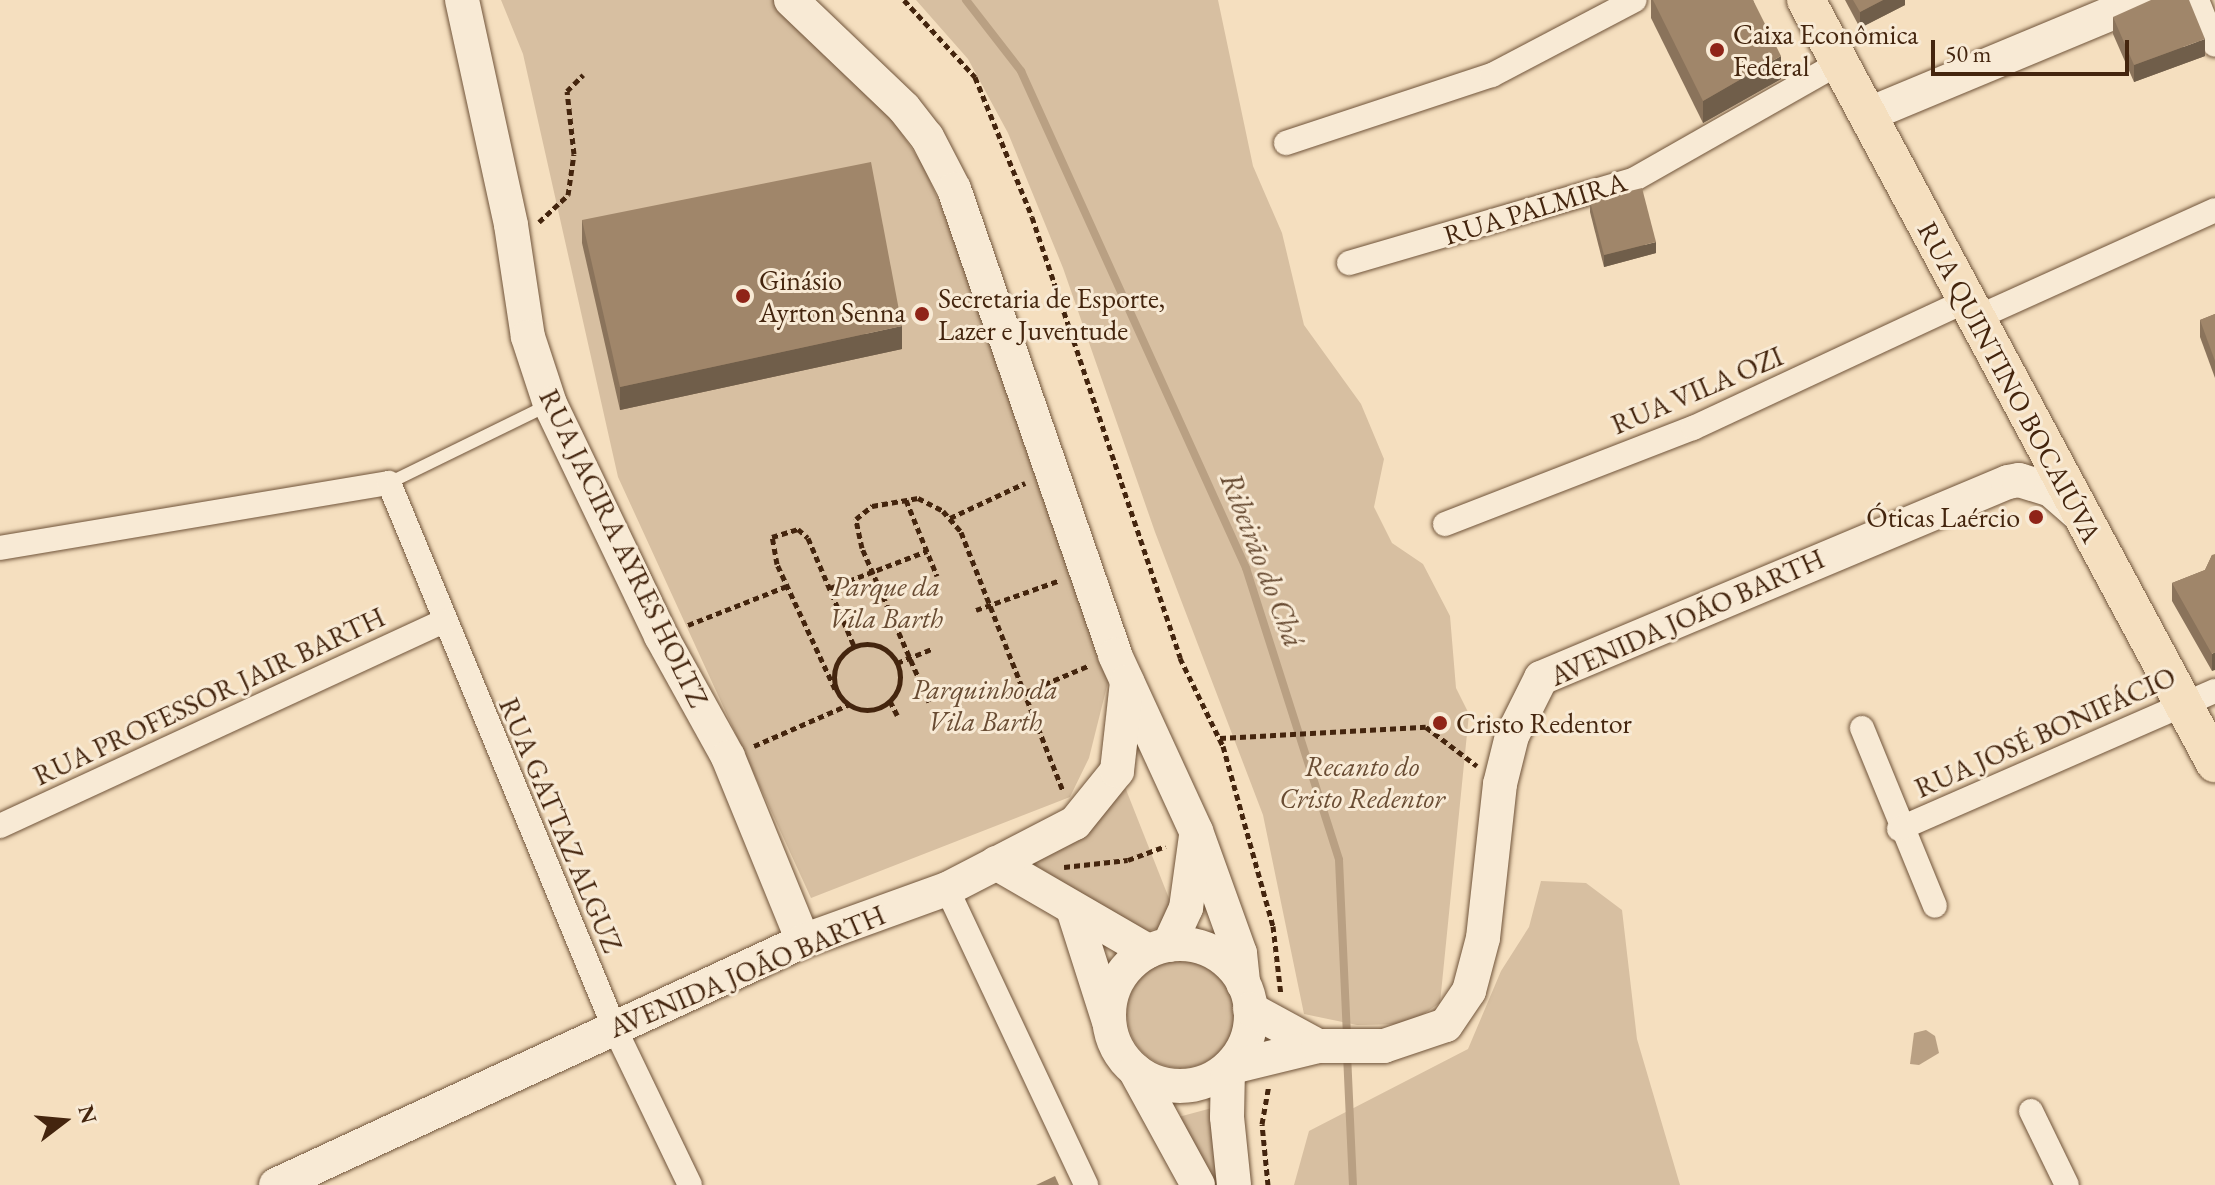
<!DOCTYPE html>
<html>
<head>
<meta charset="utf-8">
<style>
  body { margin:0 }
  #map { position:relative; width:2215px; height:1185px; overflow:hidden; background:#f5dfbf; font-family:"EB Garamond",serif }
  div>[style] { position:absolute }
  .green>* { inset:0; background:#d7bfa1 }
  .round { border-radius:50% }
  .water>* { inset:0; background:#b9a083 }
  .stream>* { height:8px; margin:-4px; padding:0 4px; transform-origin:4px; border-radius:4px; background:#b9a083 }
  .path>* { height:5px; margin-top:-2.5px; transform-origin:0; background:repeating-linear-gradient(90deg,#44250e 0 6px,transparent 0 10px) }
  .path>.ring { margin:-2.5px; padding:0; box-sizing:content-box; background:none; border:5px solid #44250e; border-radius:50% }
  .roads { filter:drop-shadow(0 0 2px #70543a) drop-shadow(0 0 2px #70543a) }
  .service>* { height:12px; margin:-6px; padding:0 6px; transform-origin:6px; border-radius:6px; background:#f8ead5 }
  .minor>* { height:24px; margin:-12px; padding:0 12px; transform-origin:12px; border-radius:12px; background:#f8ead5 }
  .secondary>* { height:34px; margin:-17px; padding:0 17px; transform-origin:17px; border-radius:17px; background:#f8ead5 }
  .secondary>.ring { margin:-17px; padding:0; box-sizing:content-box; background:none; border:34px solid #f8ead5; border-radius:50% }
  .primary>* { height:38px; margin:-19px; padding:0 19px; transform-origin:19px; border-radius:19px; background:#f5dfbf }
  .wall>* { inset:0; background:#8a735b }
  .shaded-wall>* { inset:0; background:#705e4a }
  .building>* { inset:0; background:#a0866a }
  .dots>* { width:22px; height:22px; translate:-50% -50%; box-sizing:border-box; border:4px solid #f8ead5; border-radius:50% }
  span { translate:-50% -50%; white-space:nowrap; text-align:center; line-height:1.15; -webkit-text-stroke:6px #f8ead5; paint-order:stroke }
  .poi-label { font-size:28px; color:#44250e }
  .left { translate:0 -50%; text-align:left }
  .right { translate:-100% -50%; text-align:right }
  .street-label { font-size:28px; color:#44250e }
  .park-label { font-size:28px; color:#694c33; font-style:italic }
  .water-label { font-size:30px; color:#674a31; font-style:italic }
  .north { position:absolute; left:24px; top:1081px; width:80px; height:80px; -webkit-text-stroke:6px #f8ead5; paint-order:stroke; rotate:74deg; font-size:22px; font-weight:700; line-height:32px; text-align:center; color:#44250e }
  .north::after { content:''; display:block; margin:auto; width:28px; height:36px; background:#44250e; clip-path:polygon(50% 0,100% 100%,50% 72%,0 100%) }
  .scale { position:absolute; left:1931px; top:40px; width:198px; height:36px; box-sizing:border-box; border:4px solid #44250e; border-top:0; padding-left:10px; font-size:24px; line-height:28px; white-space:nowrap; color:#44250e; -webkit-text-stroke:6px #f8ead5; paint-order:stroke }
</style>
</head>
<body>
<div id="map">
  <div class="green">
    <div style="clip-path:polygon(501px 0,780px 0,896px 125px,924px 167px,1011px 371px,1110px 674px,1089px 758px,1070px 797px,811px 898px,618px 477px,523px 54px)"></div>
    <div style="clip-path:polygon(916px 0,1218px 0,1253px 166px,1282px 233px,1304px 325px,1361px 404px,1384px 459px,1374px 507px,1392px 543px,1423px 564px,1450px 616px,1456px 688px,1469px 714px,1440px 1003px,1408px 1024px,1357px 1025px,1304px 1014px,1263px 815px,1155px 532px,1063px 268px,1008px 133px,968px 59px)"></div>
    <div style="clip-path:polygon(1125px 787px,1172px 906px,1158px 928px,1144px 932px,1027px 860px)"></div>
    <div style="clip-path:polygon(1541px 881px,1586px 883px,1622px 910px,1637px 1039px,1680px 1185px,1294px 1185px,1309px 1131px,1468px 1049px,1501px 971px,1529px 927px)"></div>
    <div class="round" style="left:1127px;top:960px;width:108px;height:108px"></div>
    <div style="clip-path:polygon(1212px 1108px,1218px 1185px,1203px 1185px,1171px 1119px)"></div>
  </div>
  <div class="water">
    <div style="clip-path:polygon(1926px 1030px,1935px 1036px,1939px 1053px,1919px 1065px,1910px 1064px,1914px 1033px)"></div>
  </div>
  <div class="stream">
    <div style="left:966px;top:0;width:90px;rotate:52.2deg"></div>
    <div style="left:1021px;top:71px;width:546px;rotate:65.64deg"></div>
    <div style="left:1246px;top:568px;width:306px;rotate:72.3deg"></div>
    <div style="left:1339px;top:860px;width:176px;rotate:87.4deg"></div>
    <div style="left:1347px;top:1054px;width:131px;rotate:87.4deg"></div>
  </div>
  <div class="path">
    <div style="left:904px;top:0;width:105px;rotate:47.3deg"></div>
    <div style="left:975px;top:77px;width:151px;rotate:67.8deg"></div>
    <div style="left:1032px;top:217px;width:465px;rotate:71.4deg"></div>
    <div style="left:1180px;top:658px;width:98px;rotate:64deg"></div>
    <div style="left:1223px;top:746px;width:187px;rotate:74.5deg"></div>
    <div style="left:1273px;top:926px;width:69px;rotate:83.4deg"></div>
    <div style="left:539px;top:222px;width:40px;rotate:-43deg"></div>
    <div style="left:568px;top:195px;width:41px;rotate:-81.7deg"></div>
    <div style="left:574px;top:154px;width:63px;rotate:-96.3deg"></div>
    <div style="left:567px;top:91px;width:23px;rotate:-45deg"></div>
    <div style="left:906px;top:500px;width:82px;rotate:67.8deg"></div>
    <div style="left:950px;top:518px;width:83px;rotate:-25deg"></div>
    <div style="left:830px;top:588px;width:104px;rotate:-20.9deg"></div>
    <div style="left:976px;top:610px;width:87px;rotate:-19.5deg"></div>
    <div style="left:688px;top:625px;width:106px;rotate:-21.5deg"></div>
    <div class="ring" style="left:834px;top:644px;width:61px;height:61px"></div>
    <div style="left:897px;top:663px;width:38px;rotate:-22deg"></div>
    <div style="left:835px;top:689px;width:138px;rotate:-114.9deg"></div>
    <div style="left:777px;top:564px;width:27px;rotate:-100deg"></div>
    <div style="left:772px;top:537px;width:27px;rotate:-17deg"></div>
    <div style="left:798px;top:529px;width:13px;rotate:42deg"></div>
    <div style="left:808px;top:538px;width:117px;rotate:66.9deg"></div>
    <div style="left:1026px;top:692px;width:67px;rotate:-22.8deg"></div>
    <div style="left:890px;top:701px;width:16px;rotate:63deg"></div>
    <div style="left:929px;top:702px;width:168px;rotate:-113.5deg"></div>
    <div style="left:862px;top:548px;width:30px;rotate:-102deg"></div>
    <div style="left:856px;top:519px;width:21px;rotate:-39deg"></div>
    <div style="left:872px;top:506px;width:47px;rotate:-9.9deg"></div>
    <div style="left:918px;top:498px;width:28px;rotate:27deg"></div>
    <div style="left:943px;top:511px;width:28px;rotate:49deg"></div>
    <div style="left:961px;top:532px;width:278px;rotate:68.5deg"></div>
    <div style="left:1220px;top:738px;width:206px;rotate:-3.1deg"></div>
    <div style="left:1426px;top:727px;width:64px;rotate:37.4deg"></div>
    <div style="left:754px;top:746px;width:103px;rotate:-23.6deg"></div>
    <div style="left:1064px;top:867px;width:64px;rotate:-6.2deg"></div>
    <div style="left:1128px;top:860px;width:40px;rotate:-20.2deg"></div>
    <div style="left:1268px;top:1185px;width:61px;rotate:-95.6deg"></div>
    <div style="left:1262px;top:1124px;width:39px;rotate:-80deg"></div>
  </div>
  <div class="roads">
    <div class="service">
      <div style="left:389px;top:483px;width:177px;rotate:-26.1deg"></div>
    </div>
    <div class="minor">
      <div style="left:2197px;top:0;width:48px;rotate:68.2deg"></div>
      <div style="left:1286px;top:143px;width:217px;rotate:-18.3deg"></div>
      <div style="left:1492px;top:75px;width:161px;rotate:-27.7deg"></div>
      <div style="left:1349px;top:263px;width:296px;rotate:-16.3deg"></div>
      <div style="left:1633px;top:180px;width:237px;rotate:-29.6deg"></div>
      <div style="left:1976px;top:318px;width:262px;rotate:-24.3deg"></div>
      <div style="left:1445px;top:524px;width:266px;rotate:-21.2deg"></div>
      <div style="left:1693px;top:428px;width:302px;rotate:-25deg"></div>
      <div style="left:0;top:548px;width:394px;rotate:-9.5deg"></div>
      <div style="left:389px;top:483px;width:589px;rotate:67.53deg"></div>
      <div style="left:614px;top:1027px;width:175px;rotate:64.3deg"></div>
      <div style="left:1862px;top:728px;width:192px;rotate:67.7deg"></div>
      <div style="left:0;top:826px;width:488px;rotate:-24.8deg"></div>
      <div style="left:1899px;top:829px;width:345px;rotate:-23.6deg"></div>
      <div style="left:947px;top:889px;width:327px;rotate:64.8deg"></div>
      <div style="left:2031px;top:1111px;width:82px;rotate:64.1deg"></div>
    </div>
    <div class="secondary">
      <div style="left:462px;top:0;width:230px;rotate:77.7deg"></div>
      <div style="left:511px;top:225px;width:113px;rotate:81.4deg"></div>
      <div style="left:528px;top:337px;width:71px;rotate:71.8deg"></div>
      <div style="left:550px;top:404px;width:257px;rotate:64.4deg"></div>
      <div style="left:661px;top:636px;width:138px;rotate:61deg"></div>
      <div style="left:728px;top:757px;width:199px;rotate:67.8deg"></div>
      <div style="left:791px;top:0;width:156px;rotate:43.7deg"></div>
      <div style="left:904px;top:108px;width:37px;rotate:52deg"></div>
      <div style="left:927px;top:137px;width:59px;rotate:62.6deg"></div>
      <div style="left:954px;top:189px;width:493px;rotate:70.9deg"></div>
      <div style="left:1115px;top:655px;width:194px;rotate:65.3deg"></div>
      <div style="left:1196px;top:831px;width:130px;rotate:70.2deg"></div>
      <div style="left:1240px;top:953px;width:31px;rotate:84deg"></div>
      <div style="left:1867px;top:115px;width:299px;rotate:-22.6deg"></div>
      <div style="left:996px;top:863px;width:176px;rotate:30.1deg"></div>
      <div style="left:1074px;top:912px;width:115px;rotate:72.3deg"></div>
      <div class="ring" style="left:1109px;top:944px;width:108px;height:108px"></div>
      <div style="left:1169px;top:945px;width:41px;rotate:-65.3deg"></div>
      <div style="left:1186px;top:908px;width:73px;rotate:-82.1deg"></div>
      <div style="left:1250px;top:1009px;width:77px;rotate:28.6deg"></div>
      <div style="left:1135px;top:1070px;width:131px;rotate:61.3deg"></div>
      <div style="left:276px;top:1185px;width:581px;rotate:-24.84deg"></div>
      <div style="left:803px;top:941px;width:153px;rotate:-19.9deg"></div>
      <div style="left:947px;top:889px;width:144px;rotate:-27.3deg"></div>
      <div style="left:1075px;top:823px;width:67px;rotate:-51.1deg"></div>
      <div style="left:1117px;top:771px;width:90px;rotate:-83.6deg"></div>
      <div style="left:1234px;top:1185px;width:68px;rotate:-95.9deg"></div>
      <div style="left:1227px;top:1117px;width:49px;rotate:-88.8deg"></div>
      <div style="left:1228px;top:1068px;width:93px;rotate:-13.7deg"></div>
      <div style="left:1318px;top:1046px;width:66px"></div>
      <div style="left:1384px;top:1046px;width:65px;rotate:-18.7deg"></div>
      <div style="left:1446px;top:1025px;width:41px;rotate:-55.9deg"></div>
      <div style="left:1469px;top:991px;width:55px;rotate:-75.2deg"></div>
      <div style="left:1483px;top:938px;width:155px;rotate:-83.7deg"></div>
      <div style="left:1500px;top:784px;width:49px;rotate:-76deg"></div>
      <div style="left:1512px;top:736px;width:65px;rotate:-63.4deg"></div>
      <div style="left:1541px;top:678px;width:506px;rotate:-22.77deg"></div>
      <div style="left:2008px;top:482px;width:11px;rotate:-10deg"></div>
      <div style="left:2019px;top:480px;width:34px;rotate:17deg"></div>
      <div style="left:2051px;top:490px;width:41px;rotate:41.1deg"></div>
    </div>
    <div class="primary">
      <div style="left:1806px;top:0;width:866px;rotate:61.81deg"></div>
    </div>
  </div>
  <div class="wall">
    <div style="clip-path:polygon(1651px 0,1753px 0,1781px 79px,1703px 123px,1651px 18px)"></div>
    <div style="clip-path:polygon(1845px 0,1905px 0,1905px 5px,1860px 28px)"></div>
    <div style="clip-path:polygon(2113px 17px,2205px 56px,2134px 82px,2113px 34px)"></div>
    <div style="clip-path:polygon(1590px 201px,1656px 253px,1604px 267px,1590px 212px)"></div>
    <div style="clip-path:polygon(582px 220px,902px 349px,620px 410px,582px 243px)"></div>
    <div style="clip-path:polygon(2215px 314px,2215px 378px,2200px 337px,2200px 320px)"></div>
    <div style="clip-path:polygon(2212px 555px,2212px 671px,2172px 601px,2172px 583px,2205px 570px)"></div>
  </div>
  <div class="shaded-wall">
    <div style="clip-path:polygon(1883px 0,1905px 0,1905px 5px,1860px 28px,1860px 12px)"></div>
    <div style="clip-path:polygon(2205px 39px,2205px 56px,2134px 82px,2134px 65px)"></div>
    <div style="clip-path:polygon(1781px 56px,1781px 79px,1703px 123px,1703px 101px)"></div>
    <div style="clip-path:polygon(1656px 242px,1656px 253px,1604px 267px,1604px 255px)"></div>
    <div style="clip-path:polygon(902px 326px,902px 349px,620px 410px,620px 387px)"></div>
    <div style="clip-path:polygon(2215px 652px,2215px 670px,2212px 671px,2212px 654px)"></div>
  </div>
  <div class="building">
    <div style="clip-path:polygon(1653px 0,1753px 0,1781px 56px,1703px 101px)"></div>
    <div style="clip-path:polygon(1853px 0,1883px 0,1860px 12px)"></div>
    <div style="clip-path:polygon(2151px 0,2189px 0,2205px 39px,2134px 65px,2113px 17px)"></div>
    <div style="clip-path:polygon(871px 162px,902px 326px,620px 387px,582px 220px)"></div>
    <div style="clip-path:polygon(1642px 188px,1656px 242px,1604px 255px,1590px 201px)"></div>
    <div style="clip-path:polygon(2215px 314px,2215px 361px,2200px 320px)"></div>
    <div style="clip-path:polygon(2215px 554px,2215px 652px,2212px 654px,2172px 583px,2205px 570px,2212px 555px)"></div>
    <div style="clip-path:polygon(1055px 1176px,1059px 1185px,1036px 1185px)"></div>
  </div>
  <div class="dots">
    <div style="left:1717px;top:50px;background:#8f2418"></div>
    <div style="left:743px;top:296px;background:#8f2418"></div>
    <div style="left:922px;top:314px;background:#8f2418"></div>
    <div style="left:2036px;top:517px;background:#8f2418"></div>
    <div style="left:1440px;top:723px;background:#8f2418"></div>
  </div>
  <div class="poi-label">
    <span class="left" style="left:1733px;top:50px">Caixa Econômica<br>Federal</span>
    <span class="left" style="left:759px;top:296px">Ginásio<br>Ayrton Senna</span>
    <span class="left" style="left:938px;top:314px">Secretaria de Esporte,<br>Lazer e Juventude</span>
    <span class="right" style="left:2020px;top:517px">Óticas Laércio</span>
    <span class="left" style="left:1456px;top:723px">Cristo Redentor</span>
  </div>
  <div class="street-label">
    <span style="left:1535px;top:208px;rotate:-17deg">RUA PALMIRA</span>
    <span style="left:2010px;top:382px;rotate:62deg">RUA QUINTINO BOCAIÚVA</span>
    <span style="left:1697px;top:390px;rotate:-23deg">RUA VILA OZI</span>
    <span style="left:624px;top:548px;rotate:64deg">RUA JACIRA AYRES HOLTZ</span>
    <span style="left:1687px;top:617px;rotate:-24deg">AVENIDA JOÃO BARTH</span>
    <span style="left:209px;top:696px;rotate:-25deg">RUA PROFESSOR JAIR BARTH</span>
    <span style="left:2045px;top:732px;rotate:-24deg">RUA JOSÉ BONIFÁCIO</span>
    <span style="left:561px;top:825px;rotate:67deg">RUA GATTAZ ALGUZ</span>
    <span style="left:747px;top:971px;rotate:-23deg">AVENIDA JOÃO BARTH</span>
  </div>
  <div class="park-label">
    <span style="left:886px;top:602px">Parque da<br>Vila Barth</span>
    <span style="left:985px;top:705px">Parquinho da<br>Vila Barth</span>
    <span style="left:1362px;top:782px">Recanto do<br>Cristo Redentor</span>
  </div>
  <div class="water-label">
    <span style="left:1262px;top:560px;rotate:69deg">Ribeirão do Chá</span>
  </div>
  <div class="north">N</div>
  <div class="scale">50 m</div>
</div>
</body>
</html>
